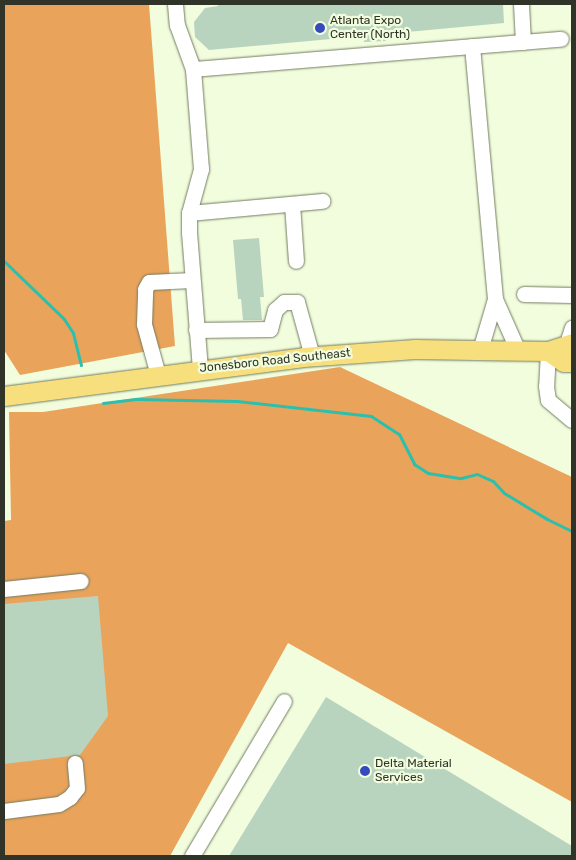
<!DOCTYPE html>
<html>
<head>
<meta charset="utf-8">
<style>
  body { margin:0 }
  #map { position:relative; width:576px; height:860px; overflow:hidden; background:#f2fdde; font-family:Rubik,sans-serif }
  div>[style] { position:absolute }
  .forest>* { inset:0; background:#eaa35b }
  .stream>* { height:3px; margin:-1.5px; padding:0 1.5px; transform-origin:1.5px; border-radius:1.5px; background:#2ac0ad }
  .building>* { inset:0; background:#b8d4bf }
  .roads { filter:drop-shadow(0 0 1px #727c60) drop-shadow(0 0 1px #727c60) }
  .minor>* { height:15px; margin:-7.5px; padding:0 7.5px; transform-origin:7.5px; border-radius:7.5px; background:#fff }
  .major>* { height:19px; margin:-9.5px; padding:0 9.5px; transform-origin:9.5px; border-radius:9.5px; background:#f7df7d }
  .dots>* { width:14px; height:14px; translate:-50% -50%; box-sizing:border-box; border:2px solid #f2fdde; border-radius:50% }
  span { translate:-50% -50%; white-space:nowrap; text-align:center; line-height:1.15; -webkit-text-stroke:4.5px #f2fdde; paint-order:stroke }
  .poi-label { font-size:12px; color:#303428 }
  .left { translate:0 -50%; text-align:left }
  .street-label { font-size:12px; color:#303428 }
  .frame { position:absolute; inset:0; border:5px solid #303428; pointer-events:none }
</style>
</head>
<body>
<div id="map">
  <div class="forest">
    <div style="clip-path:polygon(4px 4px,149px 4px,175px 346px,20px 375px,4px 350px)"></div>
    <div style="clip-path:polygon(340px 367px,572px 477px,572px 802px,288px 643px,170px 856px,4px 856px,4px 521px,11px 520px,9px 412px,43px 412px)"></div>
  </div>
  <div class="stream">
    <div style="left:4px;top:261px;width:83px;rotate:44deg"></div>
    <div style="left:64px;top:319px;width:17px;rotate:57deg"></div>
    <div style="left:73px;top:333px;width:33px;rotate:76deg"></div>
    <div style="left:103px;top:403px;width:33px;rotate:-7deg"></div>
    <div style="left:136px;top:399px;width:101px;rotate:1.1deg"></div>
    <div style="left:237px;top:401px;width:135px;rotate:6.4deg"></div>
    <div style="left:371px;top:416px;width:33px;rotate:33deg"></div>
    <div style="left:399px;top:434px;width:34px;rotate:63deg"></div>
    <div style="left:414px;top:464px;width:17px;rotate:33deg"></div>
    <div style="left:428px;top:473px;width:33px;rotate:9deg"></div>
    <div style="left:461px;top:478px;width:16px;rotate:-14deg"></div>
    <div style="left:477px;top:474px;width:17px;rotate:24deg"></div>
    <div style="left:493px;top:481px;width:16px;rotate:47deg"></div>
    <div style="left:504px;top:493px;width:50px;rotate:31.2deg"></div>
    <div style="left:547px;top:519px;width:28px;rotate:26deg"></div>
  </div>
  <div class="building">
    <div style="clip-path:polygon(218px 4px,503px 4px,504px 23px,386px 34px,386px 41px,364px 42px,364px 36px,209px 50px,195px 37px,194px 22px,205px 8px,218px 6px)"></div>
    <div style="clip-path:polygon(259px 238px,264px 297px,260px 297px,262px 320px,243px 320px,241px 299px,238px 299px,233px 240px)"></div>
    <div style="clip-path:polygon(98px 596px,108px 716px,80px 755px,4px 764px,4px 604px)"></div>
    <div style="clip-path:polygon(326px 697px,572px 846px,572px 856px,229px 856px)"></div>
  </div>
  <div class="roads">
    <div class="minor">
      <div style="left:175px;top:4px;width:21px;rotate:85deg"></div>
      <div style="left:177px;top:25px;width:47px;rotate:70deg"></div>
      <div style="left:521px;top:4px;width:38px;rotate:87deg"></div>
      <div style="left:472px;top:46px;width:254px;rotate:84.8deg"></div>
      <div style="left:292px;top:204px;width:57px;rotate:86deg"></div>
      <div style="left:189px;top:213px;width:134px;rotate:-5.2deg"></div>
      <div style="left:524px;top:294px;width:48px;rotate:1.2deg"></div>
      <div style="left:196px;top:330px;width:74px;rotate:-0.8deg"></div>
      <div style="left:270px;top:329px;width:20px;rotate:-75deg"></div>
      <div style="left:275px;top:310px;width:12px;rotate:-42deg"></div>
      <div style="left:284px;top:302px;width:13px"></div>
      <div style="left:297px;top:302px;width:56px;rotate:74.5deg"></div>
      <div style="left:567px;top:343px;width:16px;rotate:-72deg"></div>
      <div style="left:480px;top:350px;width:53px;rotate:-73.6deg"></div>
      <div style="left:495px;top:299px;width:57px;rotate:66.1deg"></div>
      <div style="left:548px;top:351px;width:35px;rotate:93deg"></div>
      <div style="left:546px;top:386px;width:14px;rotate:82deg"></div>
      <div style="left:548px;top:400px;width:31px;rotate:40deg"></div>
      <div style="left:200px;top:369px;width:136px;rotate:-94.6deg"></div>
      <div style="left:189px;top:233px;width:20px;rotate:-90deg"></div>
      <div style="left:189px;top:213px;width:46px;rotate:-74.7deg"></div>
      <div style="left:201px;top:169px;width:100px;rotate:-94.6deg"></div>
      <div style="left:193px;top:69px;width:369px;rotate:-4.7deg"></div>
      <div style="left:158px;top:375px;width:53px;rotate:-105.4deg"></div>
      <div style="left:144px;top:324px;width:35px;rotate:-88deg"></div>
      <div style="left:145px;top:289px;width:8px;rotate:-60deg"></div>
      <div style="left:149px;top:282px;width:43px;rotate:-2.7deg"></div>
      <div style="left:4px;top:589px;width:77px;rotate:-5.9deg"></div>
      <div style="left:4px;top:811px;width:55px;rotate:-7.3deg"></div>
      <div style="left:59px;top:804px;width:13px;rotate:-32deg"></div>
      <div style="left:70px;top:797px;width:11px;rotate:-52deg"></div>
      <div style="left:77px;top:788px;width:25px;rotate:-95deg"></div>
      <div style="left:192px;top:856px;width:180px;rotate:-59.3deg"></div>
    </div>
    <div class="major">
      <div style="left:548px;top:351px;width:19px;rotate:35deg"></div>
      <div style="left:564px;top:362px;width:8px"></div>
      <div style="left:4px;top:396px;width:302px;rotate:-7.4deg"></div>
      <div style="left:303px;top:357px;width:112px;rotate:-4.1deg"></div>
      <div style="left:415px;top:349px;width:133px;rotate:0.9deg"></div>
      <div style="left:548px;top:351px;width:25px;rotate:-18deg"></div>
    </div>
  </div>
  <div class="dots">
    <div style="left:320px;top:28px;background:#354bbd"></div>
    <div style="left:365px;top:771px;background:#354bbd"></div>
  </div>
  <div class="poi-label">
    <span class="left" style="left:330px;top:28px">Atlanta Expo<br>Center (North)</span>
    <span class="left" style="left:375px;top:771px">Delta Material<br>Services</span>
  </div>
  <div class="street-label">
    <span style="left:275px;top:361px;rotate:-6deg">Jonesboro Road Southeast</span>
  </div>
  <div class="frame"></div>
</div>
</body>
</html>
